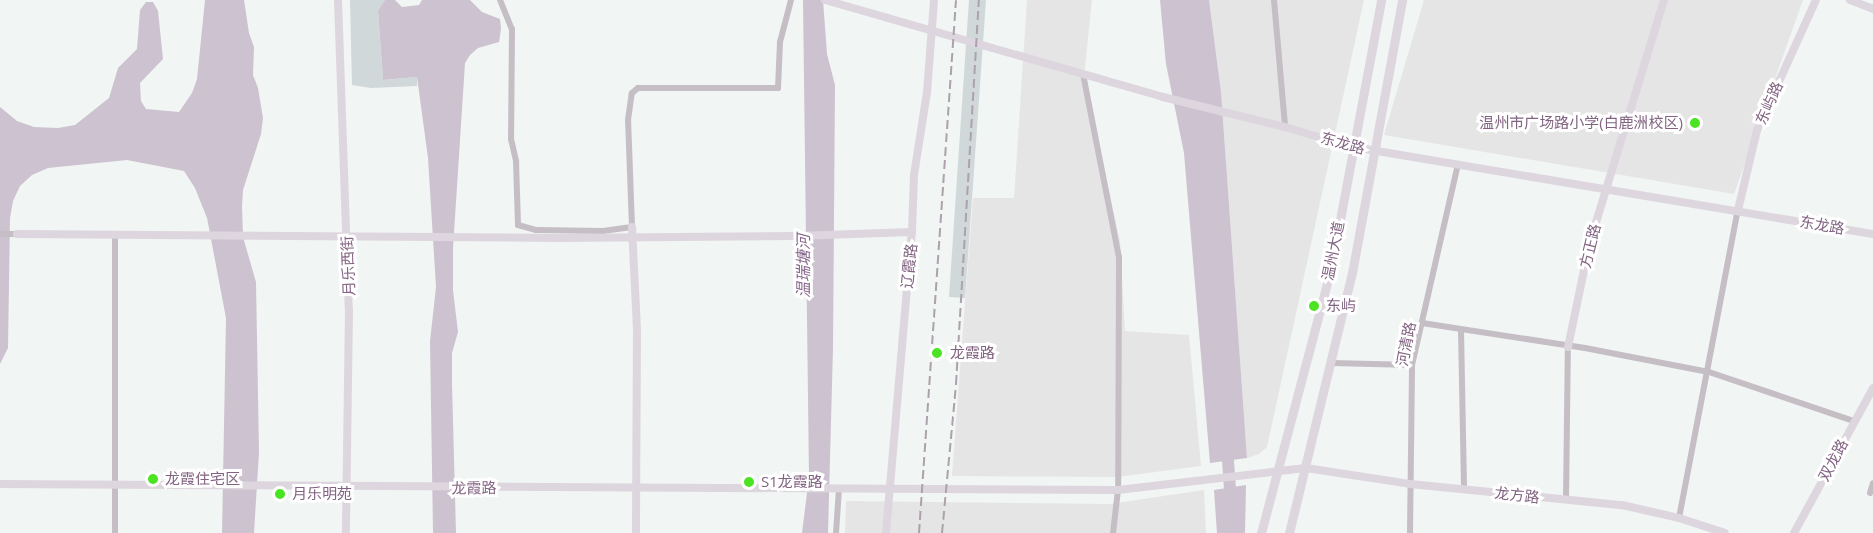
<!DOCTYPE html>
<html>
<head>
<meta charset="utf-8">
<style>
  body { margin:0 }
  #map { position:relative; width:1873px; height:533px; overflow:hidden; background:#f1f5f3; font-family:"Open Sans","Noto Sans SC",sans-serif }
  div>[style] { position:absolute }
  .built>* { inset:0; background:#e5e5e6 }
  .green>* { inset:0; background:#d0d8da }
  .water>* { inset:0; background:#cdc2d0 }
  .river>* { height:12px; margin:-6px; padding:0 6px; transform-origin:6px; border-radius:6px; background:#cdc2d0 }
  .street>* { height:6px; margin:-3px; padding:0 3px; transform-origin:3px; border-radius:3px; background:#c5bec5 }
  .secondary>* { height:8px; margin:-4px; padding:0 4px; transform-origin:4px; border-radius:4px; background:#ded6de }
  .primary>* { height:9px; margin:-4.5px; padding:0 4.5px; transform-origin:4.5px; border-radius:4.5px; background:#ded6de }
  .rail>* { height:2px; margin-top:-1px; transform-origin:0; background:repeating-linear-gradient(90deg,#aca1ac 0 9px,transparent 0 13.5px) }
  .dots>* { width:16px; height:16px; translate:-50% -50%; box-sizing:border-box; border:3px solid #fff; border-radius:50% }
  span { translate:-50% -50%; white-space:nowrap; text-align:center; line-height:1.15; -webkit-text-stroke:6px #fff; paint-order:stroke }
  .street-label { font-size:15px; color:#826482 }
  .poi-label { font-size:15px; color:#826482 }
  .right { translate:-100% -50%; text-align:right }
  .left { translate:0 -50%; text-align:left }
  .water-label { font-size:16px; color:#87698d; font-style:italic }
</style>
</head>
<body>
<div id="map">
  <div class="built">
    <div style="clip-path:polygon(1027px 0,1092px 0,1084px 77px,1120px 241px,1125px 331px,1189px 335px,1201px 466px,1117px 477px,952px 476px,973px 198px,1014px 198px)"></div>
    <div style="clip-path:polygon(1209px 0,1364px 0,1267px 447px,1259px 454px,1247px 458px,1221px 92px)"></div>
    <div style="clip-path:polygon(1424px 0,1803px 0,1734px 194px,1384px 135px)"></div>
    <div style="clip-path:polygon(1204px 490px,1206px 533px,845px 533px,846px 501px,1110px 504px)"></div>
  </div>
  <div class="green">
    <div style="clip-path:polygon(350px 0,385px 0,378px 12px,383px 80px,417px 77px,417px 86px,371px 88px,352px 85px)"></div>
    <div style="clip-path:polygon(969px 0,986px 0,965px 298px,949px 297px)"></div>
  </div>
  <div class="water">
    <div style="clip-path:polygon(205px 0,244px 0,249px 33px,254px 47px,253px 75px,258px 88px,263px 118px,261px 134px,243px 190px,242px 206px,243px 237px,256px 282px,259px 452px,254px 533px,222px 533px,226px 318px,207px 218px,195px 188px,184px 171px,127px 160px,48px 168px,32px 175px,20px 186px,13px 201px,10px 218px,8px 348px,0 364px,0 107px,17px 121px,34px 127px,58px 128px,75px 125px,109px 98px,118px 68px,137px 49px,140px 10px,146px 2px,153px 2px,158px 11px,163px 59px,140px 83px,141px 101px,146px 109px,179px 112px,192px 93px,197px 79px)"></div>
    <div style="clip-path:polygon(385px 0,395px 0,402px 7px,419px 5px,422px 0,470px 0,482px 12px,500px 19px,501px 29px,499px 42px,478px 48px,470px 55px,465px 63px,453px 248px,453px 290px,458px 332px,452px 353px,452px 384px,456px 533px,433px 533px,430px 341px,436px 287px,428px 158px,417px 77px,383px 80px,378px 11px)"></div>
    <div style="clip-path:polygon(803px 0,823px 0,827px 54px,835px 85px,833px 348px,828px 533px,802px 533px,809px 477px)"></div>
    <div style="clip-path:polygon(1160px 0,1209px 0,1221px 92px,1247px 458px,1210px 463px,1184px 153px,1166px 64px)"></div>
    <div style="clip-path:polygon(1246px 485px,1245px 533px,1217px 533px,1214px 490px)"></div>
  </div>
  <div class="river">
    <div style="left:1227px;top:446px;width:87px;rotate:86.1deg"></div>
  </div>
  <div class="street">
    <div style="left:500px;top:0;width:31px;rotate:68deg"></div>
    <div style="left:512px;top:29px;width:110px;rotate:90.5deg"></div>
    <div style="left:511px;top:139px;width:23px;rotate:77deg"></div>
    <div style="left:516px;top:161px;width:64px;rotate:88.2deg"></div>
    <div style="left:518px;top:225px;width:19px;rotate:16deg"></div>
    <div style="left:536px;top:230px;width:67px;rotate:0.9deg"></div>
    <div style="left:603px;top:231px;width:29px;rotate:-8deg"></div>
    <div style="left:632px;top:227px;width:107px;rotate:-92.1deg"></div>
    <div style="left:628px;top:120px;width:27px;rotate:-82deg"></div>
    <div style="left:632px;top:93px;width:8px;rotate:-40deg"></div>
    <div style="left:638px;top:88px;width:140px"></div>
    <div style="left:778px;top:88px;width:46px;rotate:-87.5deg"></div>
    <div style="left:780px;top:42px;width:43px;rotate:-75.3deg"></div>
    <div style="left:1274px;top:0;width:127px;rotate:85deg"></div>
    <div style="left:1083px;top:74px;width:187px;rotate:78.9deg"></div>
    <div style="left:1119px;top:257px;width:233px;rotate:90.2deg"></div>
    <div style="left:1118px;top:490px;width:43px;rotate:96.6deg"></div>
    <div style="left:0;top:234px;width:17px"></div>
    <div style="left:115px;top:235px;width:298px;rotate:90deg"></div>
    <div style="left:1422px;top:323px;width:165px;rotate:8.7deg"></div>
    <div style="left:1585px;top:348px;width:126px;rotate:11deg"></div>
    <div style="left:1709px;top:372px;width:153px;rotate:18.7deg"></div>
    <div style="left:1461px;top:330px;width:159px;rotate:88.9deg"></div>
    <div style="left:1332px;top:363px;width:80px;rotate:1.4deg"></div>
    <div style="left:1870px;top:493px;width:10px;rotate:-73deg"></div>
    <div style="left:1566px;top:500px;width:153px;rotate:-89.3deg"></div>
    <div style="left:1679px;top:518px;width:314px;rotate:-79.2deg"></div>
    <div style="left:836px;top:533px;width:44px;rotate:-86.1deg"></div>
    <div style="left:1410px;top:533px;width:168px;rotate:-89.3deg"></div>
    <div style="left:1412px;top:365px;width:206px;rotate:-77.1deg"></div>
  </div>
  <div class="secondary">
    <div style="left:338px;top:0;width:310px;rotate:88deg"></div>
    <div style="left:349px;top:310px;width:223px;rotate:90.8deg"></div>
    <div style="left:825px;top:0;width:352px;rotate:16deg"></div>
    <div style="left:1163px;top:97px;width:126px;rotate:13.8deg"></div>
    <div style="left:1285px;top:127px;width:71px;rotate:16.4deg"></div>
    <div style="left:1353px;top:147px;width:527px;rotate:9.5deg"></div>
    <div style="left:1850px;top:0;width:25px;rotate:21deg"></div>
    <div style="left:1738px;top:210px;width:82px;rotate:-76.6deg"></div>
    <div style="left:1757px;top:130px;width:143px;rotate:-65.6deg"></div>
    <div style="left:632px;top:227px;width:103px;rotate:87.2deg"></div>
    <div style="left:637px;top:330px;width:203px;rotate:90.3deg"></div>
    <div style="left:17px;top:234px;width:543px;rotate:0.42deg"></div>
    <div style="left:560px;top:238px;width:235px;rotate:-0.5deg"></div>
    <div style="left:795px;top:236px;width:117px;rotate:-2deg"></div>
    <div style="left:1568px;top:347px;width:107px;rotate:-78.2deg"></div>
    <div style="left:1590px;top:242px;width:253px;rotate:-73deg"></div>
    <div style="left:0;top:484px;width:1118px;rotate:0.31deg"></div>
    <div style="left:1118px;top:490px;width:189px;rotate:-6.7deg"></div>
    <div style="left:1306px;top:468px;width:105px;rotate:8.7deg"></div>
    <div style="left:1410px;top:484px;width:213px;rotate:5.7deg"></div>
    <div style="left:1622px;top:505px;width:58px;rotate:12.8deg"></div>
    <div style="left:1679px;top:518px;width:48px;rotate:18.1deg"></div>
    <div style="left:886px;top:533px;width:302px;rotate:-85.1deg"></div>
    <div style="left:912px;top:232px;width:57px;rotate:-88deg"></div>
    <div style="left:914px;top:175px;width:84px;rotate:-81.1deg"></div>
    <div style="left:927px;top:92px;width:92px;rotate:-85.6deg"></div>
    <div style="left:1794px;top:533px;width:165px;rotate:-61.4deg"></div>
  </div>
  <div class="primary">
    <div style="left:1261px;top:533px;width:274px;rotate:-75.2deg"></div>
    <div style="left:1331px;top:268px;width:273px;rotate:-79.4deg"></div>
    <div style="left:1289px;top:533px;width:268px;rotate:-76.4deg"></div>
    <div style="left:1352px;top:273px;width:278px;rotate:-79.6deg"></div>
  </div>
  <div class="rail">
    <div style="left:919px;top:533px;width:534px;rotate:-86.03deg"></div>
    <div style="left:942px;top:533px;width:150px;rotate:-84.6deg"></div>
    <div style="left:956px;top:384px;width:385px;rotate:-86.6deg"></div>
  </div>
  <div class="dots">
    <div style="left:1695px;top:123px;background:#4be422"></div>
    <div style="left:1314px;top:306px;background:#4be422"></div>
    <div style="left:937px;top:353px;background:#4be422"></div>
    <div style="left:153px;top:479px;background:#4be422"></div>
    <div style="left:749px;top:482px;background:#4be422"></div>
    <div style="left:280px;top:494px;background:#4be422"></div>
  </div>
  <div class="street-label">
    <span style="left:1769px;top:103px;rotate:-66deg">东屿路</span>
    <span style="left:1343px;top:143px;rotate:15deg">东龙路</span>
    <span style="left:1822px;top:225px;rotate:10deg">东龙路</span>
    <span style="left:1590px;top:246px;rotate:-76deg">方正路</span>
    <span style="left:1333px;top:251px;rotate:-79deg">温州大道</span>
    <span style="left:348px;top:266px;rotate:-92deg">月乐西街</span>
    <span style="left:909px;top:266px;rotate:-84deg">辽霞路</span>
    <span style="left:1406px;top:344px;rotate:-79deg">河清路</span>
    <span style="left:1833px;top:460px;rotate:-62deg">双龙路</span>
    <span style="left:474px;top:488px;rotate:-1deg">龙霞路</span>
    <span style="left:1517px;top:495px;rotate:6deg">龙方路</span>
  </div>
  <div class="poi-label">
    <span class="right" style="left:1683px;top:123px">温州市广场路小学(白鹿洲校区)</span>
    <span class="left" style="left:1326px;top:306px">东屿</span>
    <span class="left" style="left:950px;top:353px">龙霞路</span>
    <span class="left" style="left:165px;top:479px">龙霞住宅区</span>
    <span class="left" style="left:761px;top:482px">S1龙霞路</span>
    <span class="left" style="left:292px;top:494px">月乐明苑</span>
  </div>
  <div class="water-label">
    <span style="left:803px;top:266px;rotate:-90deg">温瑞塘河</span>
  </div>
</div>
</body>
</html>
